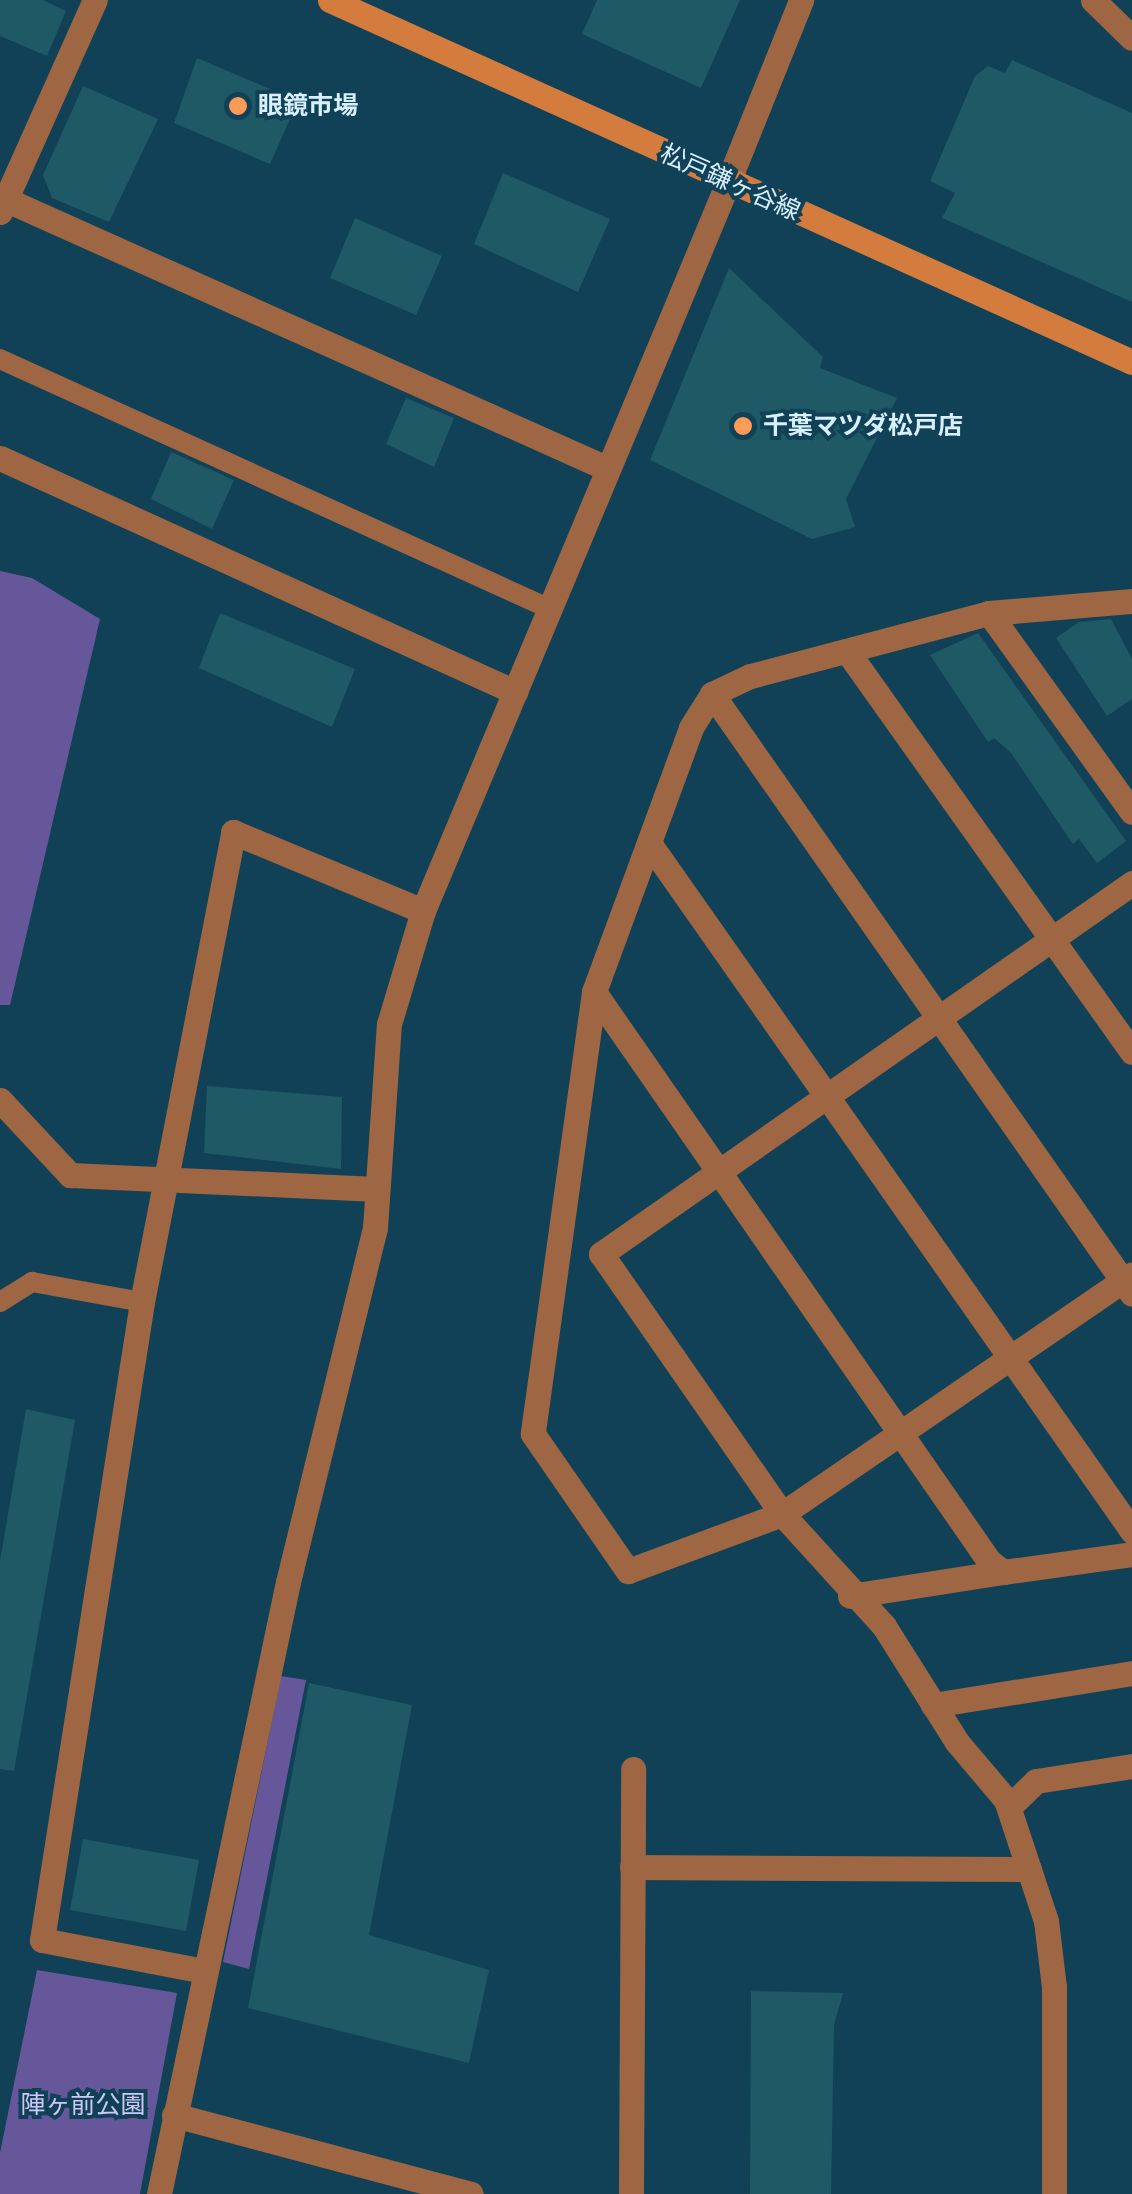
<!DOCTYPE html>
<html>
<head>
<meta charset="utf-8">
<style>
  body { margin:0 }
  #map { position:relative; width:1132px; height:2194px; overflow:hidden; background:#114156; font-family:Roboto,"Noto Sans JP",sans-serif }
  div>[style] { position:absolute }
  .green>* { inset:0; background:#66579a }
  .building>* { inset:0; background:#1e5965 }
  .service>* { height:20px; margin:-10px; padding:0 10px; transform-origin:10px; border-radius:10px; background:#9e6642 }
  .minor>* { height:25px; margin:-12.5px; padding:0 12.5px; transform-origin:12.5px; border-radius:12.5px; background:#9e6642 }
  .tertiary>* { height:25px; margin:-12.5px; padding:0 12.5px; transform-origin:12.5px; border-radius:12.5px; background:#9e6642 }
  .secondary>* { height:25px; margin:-12.5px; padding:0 12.5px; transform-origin:12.5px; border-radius:12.5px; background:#d47b3e }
  .dots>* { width:28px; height:28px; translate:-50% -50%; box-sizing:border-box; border:5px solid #114156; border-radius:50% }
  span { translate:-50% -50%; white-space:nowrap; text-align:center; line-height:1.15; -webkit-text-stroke:8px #114156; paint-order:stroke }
  .poi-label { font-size:25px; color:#d8f0fe; font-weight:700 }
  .left { translate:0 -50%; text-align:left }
  .street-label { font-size:25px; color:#d8f0fe }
  .park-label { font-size:25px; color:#cfc7f7 }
</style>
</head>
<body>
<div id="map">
  <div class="green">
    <div style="clip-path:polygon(0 571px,32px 578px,100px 619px,10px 1005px,0 1005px)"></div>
    <div style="clip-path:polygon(281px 1676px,306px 1680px,249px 1969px,223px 1962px)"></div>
    <div style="clip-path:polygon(37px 1970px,177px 1993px,140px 2194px,0 2194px,0 2153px)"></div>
  </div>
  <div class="building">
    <div style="clip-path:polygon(0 0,43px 0,66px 11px,47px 56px,0 36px)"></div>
    <div style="clip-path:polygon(597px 0,740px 0,701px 88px,582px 34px)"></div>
    <div style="clip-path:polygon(197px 58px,298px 101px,270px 164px,174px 123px)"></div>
    <div style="clip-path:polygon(1012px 60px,1132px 113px,1132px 302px,942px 218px,955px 193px,930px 181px,975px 76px,988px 66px,1005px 73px)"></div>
    <div style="clip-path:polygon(83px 86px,158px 119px,109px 222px,52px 198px,43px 175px)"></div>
    <div style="clip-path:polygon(503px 173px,610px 219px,578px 292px,474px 244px)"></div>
    <div style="clip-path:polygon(355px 218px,442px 256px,416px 315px,330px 278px)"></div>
    <div style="clip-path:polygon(729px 268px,823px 357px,820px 368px,897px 398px,846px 499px,855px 527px,812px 539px,650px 460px)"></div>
    <div style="clip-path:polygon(406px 398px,454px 418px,434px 467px,386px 444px)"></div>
    <div style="clip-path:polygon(171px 452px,234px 480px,212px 529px,151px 499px)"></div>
    <div style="clip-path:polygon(220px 613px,355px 669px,332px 727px,199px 668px)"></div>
    <div style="clip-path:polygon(1111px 619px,1132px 659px,1132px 699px,1107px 716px,1056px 638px,1079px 622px)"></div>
    <div style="clip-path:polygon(978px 633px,1126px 841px,1097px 863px,1079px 839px,1073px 844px,1011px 753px,994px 738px,988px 742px,930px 655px)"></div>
    <div style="clip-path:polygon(207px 1086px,342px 1097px,341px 1169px,204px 1153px)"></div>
    <div style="clip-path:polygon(26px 1409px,75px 1420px,14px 1771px,0 1769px,0 1561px)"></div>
    <div style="clip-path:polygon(309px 1683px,412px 1705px,369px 1935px,489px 1970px,469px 2063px,248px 2008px)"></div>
    <div style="clip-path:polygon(83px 1839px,199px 1860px,186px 1931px,70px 1910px)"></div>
    <div style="clip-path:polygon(751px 1991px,843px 1993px,834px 2025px,831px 2194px,750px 2194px)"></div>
  </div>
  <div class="service">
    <div style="left:0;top:359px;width:604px;rotate:24.44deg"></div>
    <div style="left:0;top:1302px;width:38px;rotate:-32deg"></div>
    <div style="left:32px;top:1282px;width:112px;rotate:10.3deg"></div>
  </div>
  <div class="minor">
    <div style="left:1093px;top:0;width:54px;rotate:44.3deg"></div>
    <div style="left:728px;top:182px;width:196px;rotate:-68.1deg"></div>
    <div style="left:0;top:197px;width:664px;rotate:24.09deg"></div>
    <div style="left:0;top:212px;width:232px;rotate:-65.9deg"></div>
    <div style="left:0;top:458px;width:566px;rotate:24.44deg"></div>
    <div style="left:1132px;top:601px;width:144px;rotate:175.2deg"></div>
    <div style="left:989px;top:613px;width:247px;rotate:165.2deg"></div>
    <div style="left:750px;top:676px;width:42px;rotate:154.7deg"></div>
    <div style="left:712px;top:694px;width:40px;rotate:122deg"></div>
    <div style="left:691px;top:728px;width:281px;rotate:110.2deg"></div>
    <div style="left:594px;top:992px;width:446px;rotate:97.9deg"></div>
    <div style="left:533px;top:1434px;width:167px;rotate:55.3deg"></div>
    <div style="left:628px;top:1571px;width:164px;rotate:-20.3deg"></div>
    <div style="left:782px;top:1514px;width:424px;rotate:-34.4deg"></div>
    <div style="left:989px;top:613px;width:245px;rotate:54.3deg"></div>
    <div style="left:847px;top:651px;width:492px;rotate:54.6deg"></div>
    <div style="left:712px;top:694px;width:732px;rotate:55.01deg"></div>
    <div style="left:649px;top:843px;width:841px;rotate:54.93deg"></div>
    <div style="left:594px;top:992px;width:693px;rotate:55.23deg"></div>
    <div style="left:989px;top:1561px;width:18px;rotate:38deg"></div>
    <div style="left:1003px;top:1572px;width:130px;rotate:-7.9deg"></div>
    <div style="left:0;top:1100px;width:103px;rotate:47deg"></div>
    <div style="left:70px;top:1175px;width:307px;rotate:2.6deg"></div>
    <div style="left:850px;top:1596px;width:155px;rotate:-8.9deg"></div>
    <div style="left:933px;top:1705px;width:202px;rotate:-9.1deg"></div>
    <div style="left:1009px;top:1807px;width:37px;rotate:-44deg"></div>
    <div style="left:1036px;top:1781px;width:97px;rotate:-8.9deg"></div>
    <div style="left:632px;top:1867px;width:397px;rotate:0.3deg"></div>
    <div style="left:204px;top:1971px;width:165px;rotate:-169.2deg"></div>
    <div style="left:42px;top:1940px;width:646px;rotate:-81.09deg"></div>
    <div style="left:142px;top:1302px;width:479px;rotate:-79deg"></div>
    <div style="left:233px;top:832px;width:206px;rotate:22.6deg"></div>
    <div style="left:174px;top:2115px;width:307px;rotate:14.9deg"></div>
    <div style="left:159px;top:2194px;width:625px;rotate:-78.1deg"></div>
    <div style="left:288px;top:1582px;width:365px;rotate:-76.2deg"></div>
    <div style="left:375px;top:1228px;width:204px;rotate:-86.1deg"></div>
    <div style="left:389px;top:1024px;width:118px;rotate:-73.3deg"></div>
    <div style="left:423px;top:911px;width:623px;rotate:-67.26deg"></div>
    <div style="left:631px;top:2194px;width:425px;rotate:-89.7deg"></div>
    <div style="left:1054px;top:2194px;width:207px;rotate:-90deg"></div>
    <div style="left:1054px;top:1987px;width:66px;rotate:-96.9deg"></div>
    <div style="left:1046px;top:1921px;width:127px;rotate:-108.3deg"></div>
    <div style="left:1006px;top:1800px;width:76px;rotate:-130.2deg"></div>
    <div style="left:957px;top:1742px;width:137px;rotate:-122.2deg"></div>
    <div style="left:884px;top:1626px;width:151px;rotate:-132.3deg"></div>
    <div style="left:782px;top:1514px;width:317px;rotate:-124.8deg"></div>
    <div style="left:601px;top:1254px;width:648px;rotate:-34.94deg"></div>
  </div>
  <div class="tertiary">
    <div style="left:664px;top:336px;width:167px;rotate:-67.4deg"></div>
  </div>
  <div class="secondary">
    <div style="left:330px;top:0;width:880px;rotate:24.29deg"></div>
  </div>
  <div class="dots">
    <div style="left:238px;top:106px;background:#fe9b59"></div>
    <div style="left:743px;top:426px;background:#fe9b59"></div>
  </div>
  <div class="poi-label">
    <span class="left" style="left:258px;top:106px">眼鏡市場</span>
    <span class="left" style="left:763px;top:426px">千葉マツダ松戸店</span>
  </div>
  <div class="street-label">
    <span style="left:730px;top:183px;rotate:24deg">松戸鎌ヶ谷線</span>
  </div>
  <div class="park-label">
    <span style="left:83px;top:2105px">陣ヶ前公園</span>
  </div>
</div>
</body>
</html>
